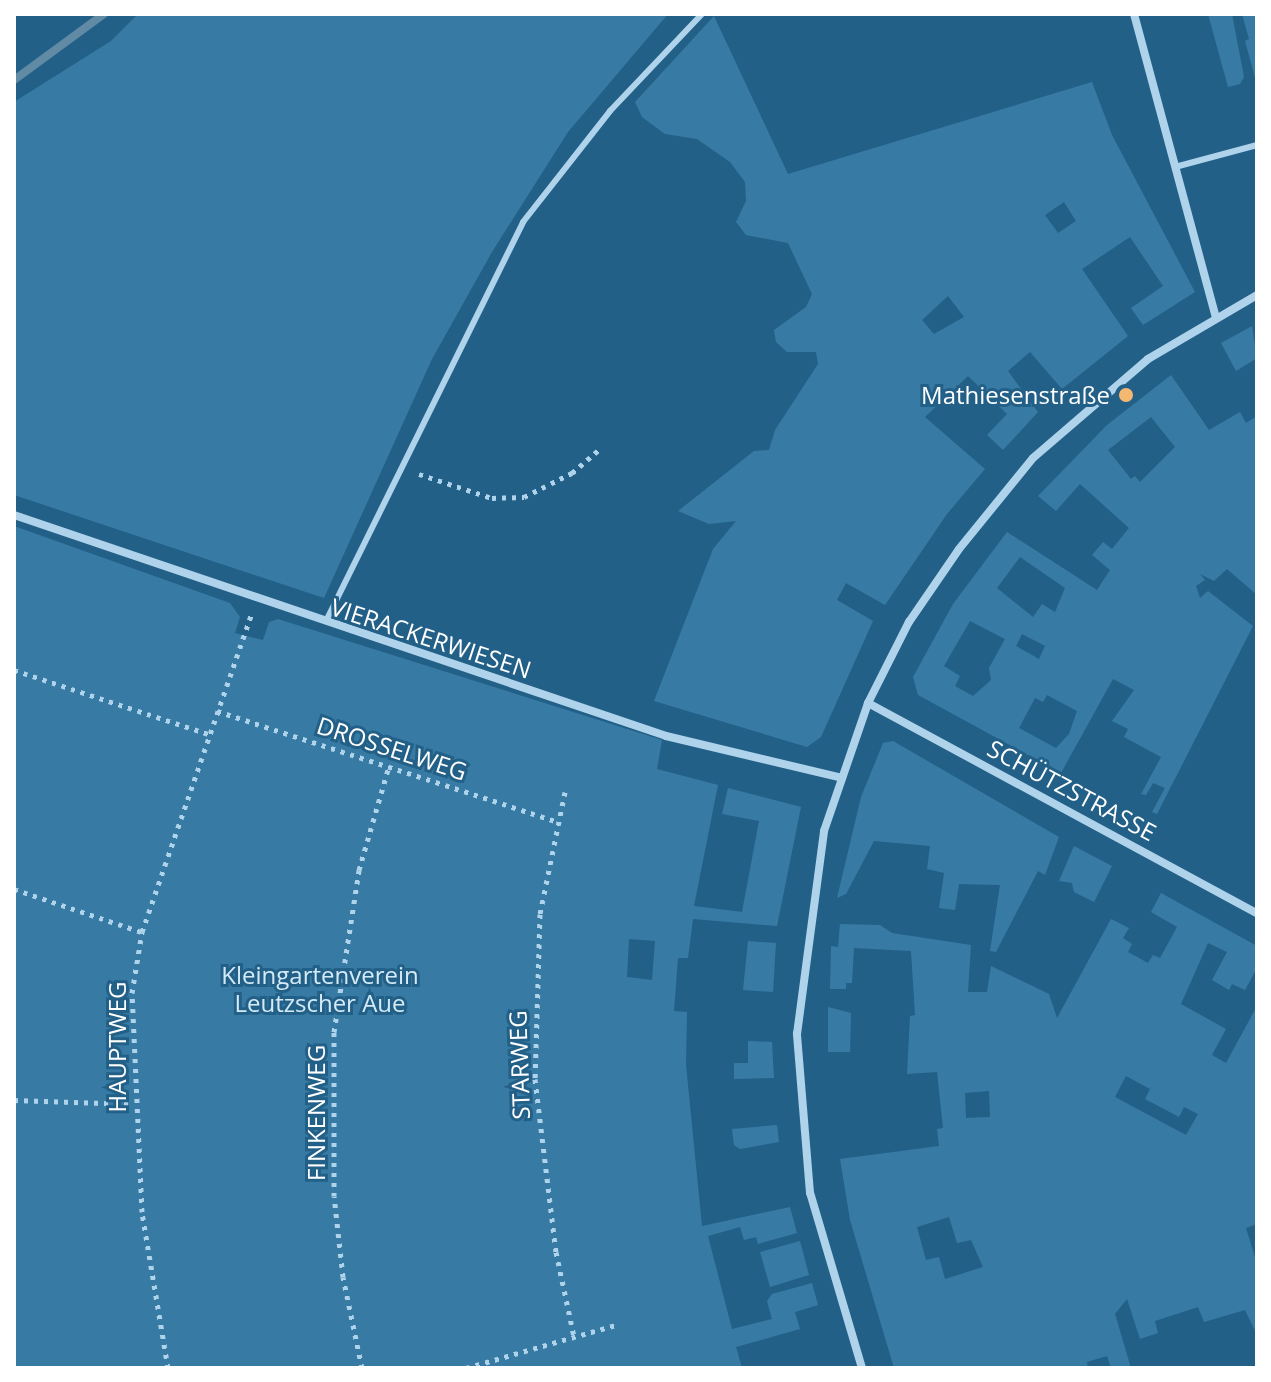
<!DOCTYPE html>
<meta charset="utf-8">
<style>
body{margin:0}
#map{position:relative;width:1271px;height:1382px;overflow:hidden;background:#236088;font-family:"Open Sans",sans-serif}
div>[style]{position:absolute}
.green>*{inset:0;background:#377ba5}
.stream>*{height:8px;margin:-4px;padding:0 4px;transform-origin:4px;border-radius:4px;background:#618aa5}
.path>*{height:5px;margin-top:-2.5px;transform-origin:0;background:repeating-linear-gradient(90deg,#afd3ea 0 4px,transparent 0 10px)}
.service>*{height:6px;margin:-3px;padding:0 3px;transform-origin:3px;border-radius:3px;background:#afd3ea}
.minor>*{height:8px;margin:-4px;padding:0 4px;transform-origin:4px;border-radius:4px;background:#afd3ea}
.dots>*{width:22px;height:22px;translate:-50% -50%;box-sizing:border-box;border:4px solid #236088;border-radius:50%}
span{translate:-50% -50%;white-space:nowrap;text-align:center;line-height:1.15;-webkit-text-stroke:6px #236088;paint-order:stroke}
.poi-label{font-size:24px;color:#fff}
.right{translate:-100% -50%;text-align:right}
.street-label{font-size:24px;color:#fff}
.park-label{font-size:24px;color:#d3eaf7}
.frame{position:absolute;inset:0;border:16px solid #fff;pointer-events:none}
</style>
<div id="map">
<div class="green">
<div style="clip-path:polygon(138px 14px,668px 14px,568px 132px,492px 252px,432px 359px,324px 598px,14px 495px,14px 102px,111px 41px)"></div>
<div style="clip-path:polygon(1208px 14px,1232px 14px,1244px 77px,1240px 84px,1228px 87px)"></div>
<div style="clip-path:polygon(1242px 14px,1257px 14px,1257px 85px,1245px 41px,1249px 39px)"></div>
<div style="clip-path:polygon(evenodd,714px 16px,788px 174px,1092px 82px,1112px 135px,1195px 292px,1143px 325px,1131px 308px,1163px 286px,1130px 237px,1082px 269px,1128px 336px,1062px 389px,1030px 352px,1008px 371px,1038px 412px,1003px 450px,987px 435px,1007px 414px,968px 376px,925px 417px,985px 469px,947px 514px,885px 605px,846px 583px,837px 600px,873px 621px,821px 737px,807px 747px,654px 701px,713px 549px,736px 521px,709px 524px,678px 511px,754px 451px,769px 450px,775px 430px,818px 364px,816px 352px,787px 352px,776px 342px,774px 330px,806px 307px,812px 294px,788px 243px,746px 235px,736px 222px,746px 201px,745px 182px,730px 162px,697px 139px,665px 134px,642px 117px,635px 102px,714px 16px,1064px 202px,1076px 221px,1058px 233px,1045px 215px,1064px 202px,714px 16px,948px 296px,964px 317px,934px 334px,922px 320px,948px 296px)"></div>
<div style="clip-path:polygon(1252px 326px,1257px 358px,1236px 371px,1221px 343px)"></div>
<div style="clip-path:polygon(evenodd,1171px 375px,1209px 430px,1240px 412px,1246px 423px,1257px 416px,1257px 595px,1227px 569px,1214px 581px,1200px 574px,1205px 580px,1196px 586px,1200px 598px,1208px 591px,1253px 626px,1157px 814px,1152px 812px,1165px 788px,1153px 783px,1146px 795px,1141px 794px,1161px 757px,1124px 737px,1128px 729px,1112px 721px,1134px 690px,1113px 679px,1061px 773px,918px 695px,913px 677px,953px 604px,1007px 532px,1097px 590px,1110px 570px,1092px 555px,1103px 542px,1112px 549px,1129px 528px,1080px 484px,1056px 511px,1038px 496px,1107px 425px,1171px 375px,1151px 417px,1175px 447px,1140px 482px,1135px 476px,1131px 479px,1108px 450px,1151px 417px,1171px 375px,1020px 557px,1065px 588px,1055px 612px,1042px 604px,1033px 617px,997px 588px,1020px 557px,1171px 375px,970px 621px,1005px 639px,989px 668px,991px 680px,973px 696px,955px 686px,960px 676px,944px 666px,970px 621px,1171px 375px,1022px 634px,1045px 646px,1039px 659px,1016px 646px,1022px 634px,1171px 375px,1047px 695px,1077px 711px,1069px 734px,1056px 748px,1019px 728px,1035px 698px,1043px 702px,1047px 695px)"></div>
<div style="clip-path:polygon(evenodd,14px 526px,230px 603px,240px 617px,235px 633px,263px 640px,269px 622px,278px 619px,662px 740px,657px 769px,718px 785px,694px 906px,742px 912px,759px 821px,722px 814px,728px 788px,801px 807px,777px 926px,693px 919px,688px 958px,678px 958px,674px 1011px,687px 1012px,686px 1065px,702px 1226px,790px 1207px,797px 1233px,758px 1244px,756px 1237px,744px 1240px,740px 1227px,708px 1236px,732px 1329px,772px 1319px,767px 1301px,772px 1294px,812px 1283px,818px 1305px,795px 1312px,800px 1329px,736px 1347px,742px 1368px,14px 1368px,14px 526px,629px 939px,655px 941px,652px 980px,627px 977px,629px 939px)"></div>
<div style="clip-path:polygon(893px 741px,1059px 837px,1045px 875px,1038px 871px,996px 952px,990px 951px,1000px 885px,959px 884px,955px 910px,939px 908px,944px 873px,927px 869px,930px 846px,874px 841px,846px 894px,837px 898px,861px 797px,883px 743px)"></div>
<div style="clip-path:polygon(1074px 846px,1112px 866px,1094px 902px,1074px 892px,1072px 883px,1059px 881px)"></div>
<div style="clip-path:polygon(evenodd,1161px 893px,1257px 946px,1257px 968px,1245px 990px,1232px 984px,1229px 990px,1212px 980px,1227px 952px,1208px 943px,1181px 1004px,1226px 1029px,1212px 1055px,1226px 1063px,1257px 1006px,1257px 1224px,1246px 1228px,1257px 1264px,1257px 1335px,1245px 1310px,1204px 1322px,1198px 1307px,1155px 1321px,1158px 1333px,1140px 1339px,1127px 1299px,1115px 1314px,1131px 1368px,1111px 1368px,1107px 1356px,1087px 1362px,1088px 1368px,894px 1368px,850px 1220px,840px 1159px,939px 1146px,937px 1129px,943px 1128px,937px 1072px,907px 1074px,910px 1016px,915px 1015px,911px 951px,854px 948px,852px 983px,846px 983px,846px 989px,830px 989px,831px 946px,838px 947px,840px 924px,880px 925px,892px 933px,971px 945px,968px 992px,987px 992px,991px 966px,1049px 994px,1057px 1018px,1111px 919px,1129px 928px,1123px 938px,1132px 944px,1128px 952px,1148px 963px,1153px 955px,1160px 958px,1177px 927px,1151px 912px,1161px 893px,1126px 1076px,1150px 1089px,1145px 1099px,1179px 1117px,1184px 1107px,1198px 1114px,1186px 1135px,1115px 1097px,1126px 1076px,1161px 893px,989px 1091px,990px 1117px,966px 1118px,965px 1093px,989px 1091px,1161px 893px,949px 1217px,957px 1243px,971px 1240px,983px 1267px,945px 1279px,939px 1257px,926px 1260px,917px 1227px,949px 1217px)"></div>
<div style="clip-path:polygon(748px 941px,776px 943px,773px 992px,743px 990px)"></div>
<div style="clip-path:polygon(828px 1007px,851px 1013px,850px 1052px,828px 1052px)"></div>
<div style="clip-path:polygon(748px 1041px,772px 1042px,774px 1078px,734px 1079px,734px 1063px,748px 1063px)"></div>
<div style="clip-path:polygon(777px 1125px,779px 1142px,740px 1149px,734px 1145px,732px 1129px)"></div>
<div style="clip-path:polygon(800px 1241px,809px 1275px,770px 1287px,760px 1252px)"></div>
</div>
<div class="stream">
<div style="left:14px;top:80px;width:112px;rotate:-36.3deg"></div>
</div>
<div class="path">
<div style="left:419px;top:474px;width:77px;rotate:18.2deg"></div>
<div style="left:492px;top:498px;width:32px;rotate:-2deg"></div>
<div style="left:524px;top:497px;width:54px;rotate:-26.6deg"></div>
<div style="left:572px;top:473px;width:35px;rotate:-41deg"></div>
<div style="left:14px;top:670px;width:205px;rotate:18.2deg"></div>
<div style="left:217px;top:711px;width:356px;rotate:18deg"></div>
<div style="left:565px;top:792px;width:125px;rotate:101.6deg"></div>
<div style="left:540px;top:914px;width:165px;rotate:91.7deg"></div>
<div style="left:535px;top:1079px;width:174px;rotate:83.1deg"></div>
<div style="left:556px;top:1252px;width:87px;rotate:78deg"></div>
<div style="left:14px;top:889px;width:135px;rotate:18.6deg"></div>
<div style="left:14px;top:1100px;width:119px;rotate:1.9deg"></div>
<div style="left:168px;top:1368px;width:158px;rotate:-99.5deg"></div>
<div style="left:142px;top:1212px;width:219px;rotate:-92.6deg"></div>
<div style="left:132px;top:993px;width:62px;rotate:-80.7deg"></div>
<div style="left:142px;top:932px;width:337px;rotate:-71deg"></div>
<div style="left:362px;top:1368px;width:93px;rotate:-101.8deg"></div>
<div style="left:343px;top:1277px;width:81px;rotate:-96.3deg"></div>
<div style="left:334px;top:1196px;width:164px;rotate:-90deg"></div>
<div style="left:334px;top:1032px;width:164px;rotate:-81.2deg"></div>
<div style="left:359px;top:870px;width:108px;rotate:-73.9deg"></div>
<div style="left:466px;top:1368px;width:159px;rotate:-16deg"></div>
</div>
<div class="service">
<div style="left:1175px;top:167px;width:85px;rotate:-15deg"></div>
<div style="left:326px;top:621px;width:445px;rotate:-63.7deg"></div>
<div style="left:523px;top:222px;width:141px;rotate:-51.9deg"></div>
<div style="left:610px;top:111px;width:134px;rotate:-46.5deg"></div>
</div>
<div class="minor">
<div style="left:1134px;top:14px;width:312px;rotate:74.9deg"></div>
<div style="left:14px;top:515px;width:688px;rotate:18.72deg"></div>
<div style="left:666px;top:736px;width:181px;rotate:13.4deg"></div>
<div style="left:868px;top:703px;width:442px;rotate:28.4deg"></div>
<div style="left:862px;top:1368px;width:183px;rotate:-106.5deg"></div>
<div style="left:810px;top:1193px;width:160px;rotate:-94.7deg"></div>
<div style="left:797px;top:1034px;width:205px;rotate:-82.4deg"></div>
<div style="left:824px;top:831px;width:135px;rotate:-71deg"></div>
<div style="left:868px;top:703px;width:91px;rotate:-63.2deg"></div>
<div style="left:909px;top:622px;width:88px;rotate:-55.6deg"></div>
<div style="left:959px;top:549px;width:117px;rotate:-50.9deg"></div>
<div style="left:1033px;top:458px;width:152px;rotate:-40.7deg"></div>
<div style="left:1148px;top:359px;width:126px;rotate:-30.4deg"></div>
</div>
<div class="dots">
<div style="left:1126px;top:395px;background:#f5b871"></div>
</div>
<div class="poi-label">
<span class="right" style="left:1110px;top:395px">Mathiesenstraße</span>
</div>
<div class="street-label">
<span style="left:431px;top:638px;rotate:18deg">VIERACKERWIESEN</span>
<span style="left:392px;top:748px;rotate:18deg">DROSSELWEG</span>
<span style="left:1072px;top:790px;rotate:28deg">SCHÜTZSTRASSE</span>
<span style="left:117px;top:1047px;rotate:-90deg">HAUPTWEG</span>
<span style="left:519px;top:1065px;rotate:-92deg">STARWEG</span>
<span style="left:316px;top:1113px;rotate:-90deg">FINKENWEG</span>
</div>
<div class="park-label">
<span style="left:320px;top:989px">Kleingartenverein<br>Leutzscher Aue</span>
</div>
<div class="frame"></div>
</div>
